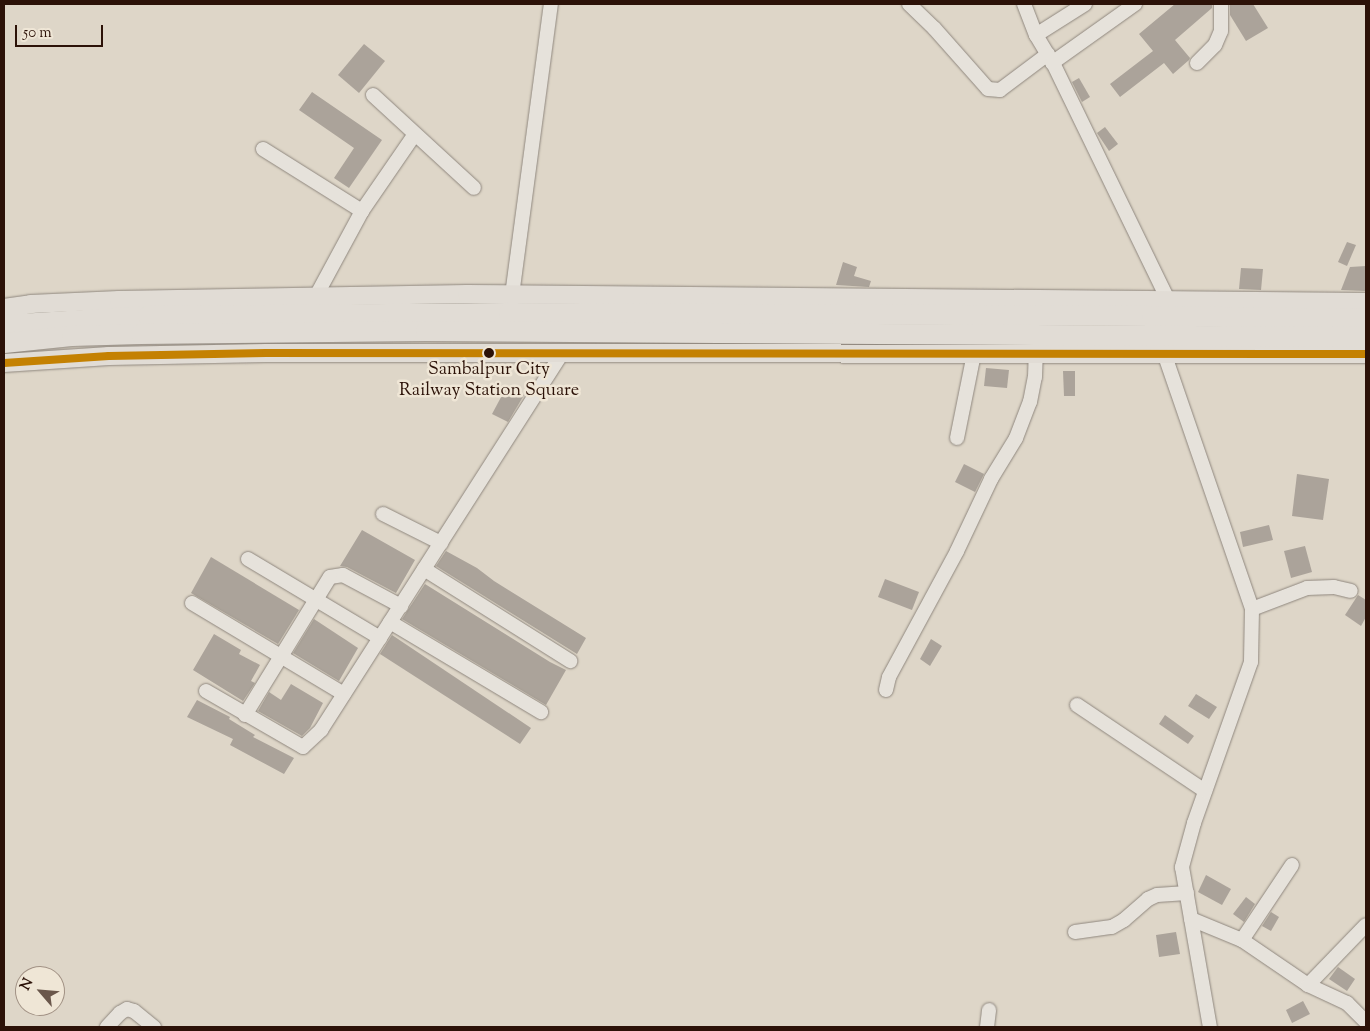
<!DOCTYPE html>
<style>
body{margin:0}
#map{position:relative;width:1370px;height:1031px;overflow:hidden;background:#ded6c8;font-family:"Sorts Mill Goudy",serif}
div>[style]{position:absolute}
.building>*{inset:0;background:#aba39a}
.roads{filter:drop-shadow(0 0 1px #8f877e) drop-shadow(0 0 1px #8f877e)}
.minor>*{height:14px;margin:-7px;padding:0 7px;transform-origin:7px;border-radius:7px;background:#e6e2db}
.major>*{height:18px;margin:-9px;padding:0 9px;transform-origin:9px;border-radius:9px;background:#e1dcd5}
.highway>*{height:20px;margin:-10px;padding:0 10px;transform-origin:10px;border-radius:10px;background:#e1dcd5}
.bus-1>*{height:8px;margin:-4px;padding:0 4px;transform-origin:4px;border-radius:4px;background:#c48102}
.dots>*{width:14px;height:14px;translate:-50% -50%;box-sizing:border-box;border:2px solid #efe6d6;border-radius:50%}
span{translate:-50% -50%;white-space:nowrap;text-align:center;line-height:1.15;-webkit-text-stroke:5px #efe6d6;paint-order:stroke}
.bus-label{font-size:18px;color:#2c1208}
.frame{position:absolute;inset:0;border:5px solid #2c1208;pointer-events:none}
.north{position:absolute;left:15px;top:966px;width:50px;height:50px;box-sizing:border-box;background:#efe6d6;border:1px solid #a19184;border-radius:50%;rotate:297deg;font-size:14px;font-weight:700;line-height:20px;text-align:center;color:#2c1208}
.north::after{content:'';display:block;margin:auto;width:18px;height:22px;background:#6a574b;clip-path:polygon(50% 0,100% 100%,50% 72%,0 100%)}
.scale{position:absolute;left:15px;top:25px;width:88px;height:22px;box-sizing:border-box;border:2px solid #2c1208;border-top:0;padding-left:6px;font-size:15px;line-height:18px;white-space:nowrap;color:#2c1208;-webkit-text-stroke:4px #efe6d6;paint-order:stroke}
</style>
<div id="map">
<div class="building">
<div style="clip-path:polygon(1175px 4px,1212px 4px,1212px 8px,1175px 40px,1190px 58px,1189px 60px,1173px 74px,1164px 63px,1120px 97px,1110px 84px,1153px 51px,1139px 34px)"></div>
<div style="clip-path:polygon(1230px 4px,1253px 4px,1268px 28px,1246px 41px,1230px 15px)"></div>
<div style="clip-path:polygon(364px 44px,385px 61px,359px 93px,338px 75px)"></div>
<div style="clip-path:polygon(1079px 78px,1090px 97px,1082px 102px,1072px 82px)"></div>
<div style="clip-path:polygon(312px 92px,382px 140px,349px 188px,334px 178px,354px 148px,299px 110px)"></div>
<div style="clip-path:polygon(1105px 127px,1118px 144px,1109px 151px,1097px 133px)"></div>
<div style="clip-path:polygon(1347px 242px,1356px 245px,1347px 266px,1338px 262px)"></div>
<div style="clip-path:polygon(843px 262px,857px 267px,854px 276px,871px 281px,869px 287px,836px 285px)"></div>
<div style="clip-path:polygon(1366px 266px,1366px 291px,1341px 290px,1350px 267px)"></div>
<div style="clip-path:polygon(1241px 268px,1263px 269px,1261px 290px,1239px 289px)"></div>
<div style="clip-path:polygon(986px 368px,1009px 370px,1007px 388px,984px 386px)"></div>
<div style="clip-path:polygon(1063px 371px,1075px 371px,1075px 396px,1064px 396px)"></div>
<div style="clip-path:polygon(507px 386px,524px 395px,508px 422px,492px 414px)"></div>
<div style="clip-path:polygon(964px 464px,984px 474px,975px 492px,955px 482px)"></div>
<div style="clip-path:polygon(1297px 474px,1329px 479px,1323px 520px,1292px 516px)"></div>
<div style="clip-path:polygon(1269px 525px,1273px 540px,1243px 547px,1240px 532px)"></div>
<div style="clip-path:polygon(362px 530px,415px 560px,396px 593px,347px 567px,340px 566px)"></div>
<div style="clip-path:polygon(1305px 546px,1312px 572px,1291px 578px,1284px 551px)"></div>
<div style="clip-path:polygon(446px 551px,477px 568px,494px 581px,586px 638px,577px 654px,436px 566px)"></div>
<div style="clip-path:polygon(211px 557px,299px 610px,278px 644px,191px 593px)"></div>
<div style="clip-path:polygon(885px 579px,919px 592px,912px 610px,878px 597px)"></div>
<div style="clip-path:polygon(425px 584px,550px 662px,566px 670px,546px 705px,402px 619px)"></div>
<div style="clip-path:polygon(1358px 595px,1366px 600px,1366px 617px,1361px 626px,1345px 615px)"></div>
<div style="clip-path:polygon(314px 619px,358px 648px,339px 681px,293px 653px)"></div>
<div style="clip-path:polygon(214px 634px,241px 650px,239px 654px,260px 665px,251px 681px,255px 683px,243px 701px,193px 670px)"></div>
<div style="clip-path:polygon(392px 635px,531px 728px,520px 744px,380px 654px)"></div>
<div style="clip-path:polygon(931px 639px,942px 646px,930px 666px,920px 659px)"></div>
<div style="clip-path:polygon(291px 684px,323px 703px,310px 728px,302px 736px,258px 711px,269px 692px,281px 700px)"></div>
<div style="clip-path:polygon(1196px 694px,1217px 707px,1209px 719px,1188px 706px)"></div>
<div style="clip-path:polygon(197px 700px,230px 717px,229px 719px,255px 735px,253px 737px,294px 758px,284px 774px,230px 745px,233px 739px,187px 717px)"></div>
<div style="clip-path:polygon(1165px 715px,1194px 736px,1188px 744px,1159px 724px)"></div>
<div style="clip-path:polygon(1206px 875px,1231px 889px,1222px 905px,1198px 892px)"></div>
<div style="clip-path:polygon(1246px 897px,1255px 904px,1244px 922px,1233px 914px)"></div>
<div style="clip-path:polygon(1271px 912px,1279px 917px,1271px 931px,1262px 926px)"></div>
<div style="clip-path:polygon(1176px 932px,1180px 954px,1159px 957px,1156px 935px)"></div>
<div style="clip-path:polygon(1338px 967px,1355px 979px,1347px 991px,1329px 979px)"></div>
<div style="clip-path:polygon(1303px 1001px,1310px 1014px,1292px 1023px,1286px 1010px)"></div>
</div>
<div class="roads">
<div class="minor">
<div style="left:909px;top:4px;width:35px;rotate:44deg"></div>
<div style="left:934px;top:28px;width:81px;rotate:48.5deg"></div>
<div style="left:988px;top:89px;width:12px;rotate:5deg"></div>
<div style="left:1000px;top:90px;width:60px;rotate:-36.9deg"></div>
<div style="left:1024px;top:4px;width:33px;rotate:69deg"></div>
<div style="left:1036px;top:35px;width:33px;rotate:59deg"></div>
<div style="left:1053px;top:63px;width:272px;rotate:64.1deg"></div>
<div style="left:1036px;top:35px;width:58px;rotate:-32.3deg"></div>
<div style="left:1052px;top:63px;width:102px;rotate:-35.4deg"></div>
<div style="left:1197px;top:63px;width:25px;rotate:-45deg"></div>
<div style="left:1215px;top:45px;width:15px;rotate:-67deg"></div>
<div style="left:1221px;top:31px;width:27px;rotate:-90deg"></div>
<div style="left:373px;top:95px;width:137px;rotate:42.6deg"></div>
<div style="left:263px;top:149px;width:117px;rotate:32.1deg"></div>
<div style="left:315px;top:298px;width:99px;rotate:-61.6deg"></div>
<div style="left:362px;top:211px;width:93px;rotate:-55.5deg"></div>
<div style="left:511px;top:303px;width:302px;rotate:-82.4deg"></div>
<div style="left:1164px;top:353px;width:271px;rotate:71deg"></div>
<div style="left:1252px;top:609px;width:53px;rotate:91.1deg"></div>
<div style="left:1251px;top:662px;width:171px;rotate:109.5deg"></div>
<div style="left:1194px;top:823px;width:46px;rotate:105.3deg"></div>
<div style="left:1182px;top:867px;width:162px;rotate:80.1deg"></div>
<div style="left:957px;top:438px;width:86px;rotate:-78.6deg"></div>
<div style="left:383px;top:514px;width:65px;rotate:26.6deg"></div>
<div style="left:248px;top:559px;width:154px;rotate:30.9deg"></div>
<div style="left:424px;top:569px;width:173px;rotate:32.2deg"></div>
<div style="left:192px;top:603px;width:177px;rotate:30.9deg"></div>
<div style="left:1252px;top:609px;width:59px;rotate:-20.9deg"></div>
<div style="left:1307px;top:588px;width:27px;rotate:-2deg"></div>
<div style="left:1334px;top:587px;width:17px;rotate:13deg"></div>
<div style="left:390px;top:622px;width:176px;rotate:30.8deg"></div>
<div style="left:886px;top:690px;width:13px;rotate:-77deg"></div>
<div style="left:889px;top:677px;width:143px;rotate:-61.6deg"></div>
<div style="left:957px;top:551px;width:80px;rotate:-64.7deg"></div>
<div style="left:991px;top:479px;width:48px;rotate:-58.6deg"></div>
<div style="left:1016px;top:438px;width:39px;rotate:-69deg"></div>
<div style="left:1030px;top:402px;width:25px;rotate:-79deg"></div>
<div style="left:1035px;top:377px;width:23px;rotate:-88deg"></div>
<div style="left:206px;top:691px;width:112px;rotate:30deg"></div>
<div style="left:303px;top:747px;width:25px;rotate:-43deg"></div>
<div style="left:321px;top:730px;width:450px;rotate:-57.4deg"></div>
<div style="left:1077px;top:705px;width:154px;rotate:33.9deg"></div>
<div style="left:245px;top:715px;width:162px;rotate:-58.4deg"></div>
<div style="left:330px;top:577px;width:13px;rotate:-9deg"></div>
<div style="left:343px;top:575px;width:66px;rotate:28.1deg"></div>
<div style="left:1191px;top:919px;width:55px;rotate:22.4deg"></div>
<div style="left:1242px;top:940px;width:80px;rotate:34.3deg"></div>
<div style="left:1308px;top:985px;width:43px;rotate:24.8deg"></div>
<div style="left:1347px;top:1003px;width:27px;rotate:45deg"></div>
<div style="left:1075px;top:932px;width:37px;rotate:-8deg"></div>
<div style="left:1112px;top:927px;width:14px;rotate:-30deg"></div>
<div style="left:1124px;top:920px;width:32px;rotate:-41deg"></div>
<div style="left:1148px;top:899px;width:10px;rotate:-24deg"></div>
<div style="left:1157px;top:895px;width:30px;rotate:-4deg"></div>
<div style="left:1242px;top:940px;width:90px;rotate:-56.3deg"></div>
<div style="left:1308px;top:985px;width:83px;rotate:-46deg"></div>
<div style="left:107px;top:1027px;width:19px;rotate:-47deg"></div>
<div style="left:120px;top:1013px;width:8px;rotate:-30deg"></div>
<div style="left:127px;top:1009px;width:7px;rotate:16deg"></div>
<div style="left:134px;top:1011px;width:26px;rotate:39deg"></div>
<div style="left:987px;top:1027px;width:17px;rotate:-83deg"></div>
</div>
<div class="major">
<div style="left:4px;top:308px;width:27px;rotate:-8deg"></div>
<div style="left:31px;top:304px;width:88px;rotate:-2.6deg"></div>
<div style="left:119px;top:300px;width:348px;rotate:-1deg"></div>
<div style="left:467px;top:294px;width:899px;rotate:0.51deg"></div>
<div style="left:4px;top:363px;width:105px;rotate:-3.8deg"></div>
<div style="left:109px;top:356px;width:157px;rotate:-1.1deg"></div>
<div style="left:266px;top:353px;width:1100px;rotate:0.05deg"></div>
</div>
<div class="highway">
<div style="left:4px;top:325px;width:144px;rotate:-3.6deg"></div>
<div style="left:148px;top:316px;width:361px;rotate:-0.5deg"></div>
<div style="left:509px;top:313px;width:643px;rotate:0.27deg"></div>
<div style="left:1152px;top:316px;width:214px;rotate:0.8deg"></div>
<div style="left:4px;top:343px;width:68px;rotate:-5.9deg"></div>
<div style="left:72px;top:336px;width:69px;rotate:-1.7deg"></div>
<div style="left:141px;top:334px;width:285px;rotate:-0.6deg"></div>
<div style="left:426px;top:331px;width:940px;rotate:0.37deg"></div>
</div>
</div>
<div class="bus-1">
<div style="left:4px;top:363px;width:105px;rotate:-3.8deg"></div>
<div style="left:109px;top:356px;width:157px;rotate:-1.1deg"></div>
<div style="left:266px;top:353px;width:1100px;rotate:0.05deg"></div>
</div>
<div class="dots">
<div style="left:489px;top:353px;background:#2c1208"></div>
</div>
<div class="bus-label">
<span style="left:489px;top:381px">Sambalpur City<br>Railway Station Square</span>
</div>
<div class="frame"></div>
<div class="north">N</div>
<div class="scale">50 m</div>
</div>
